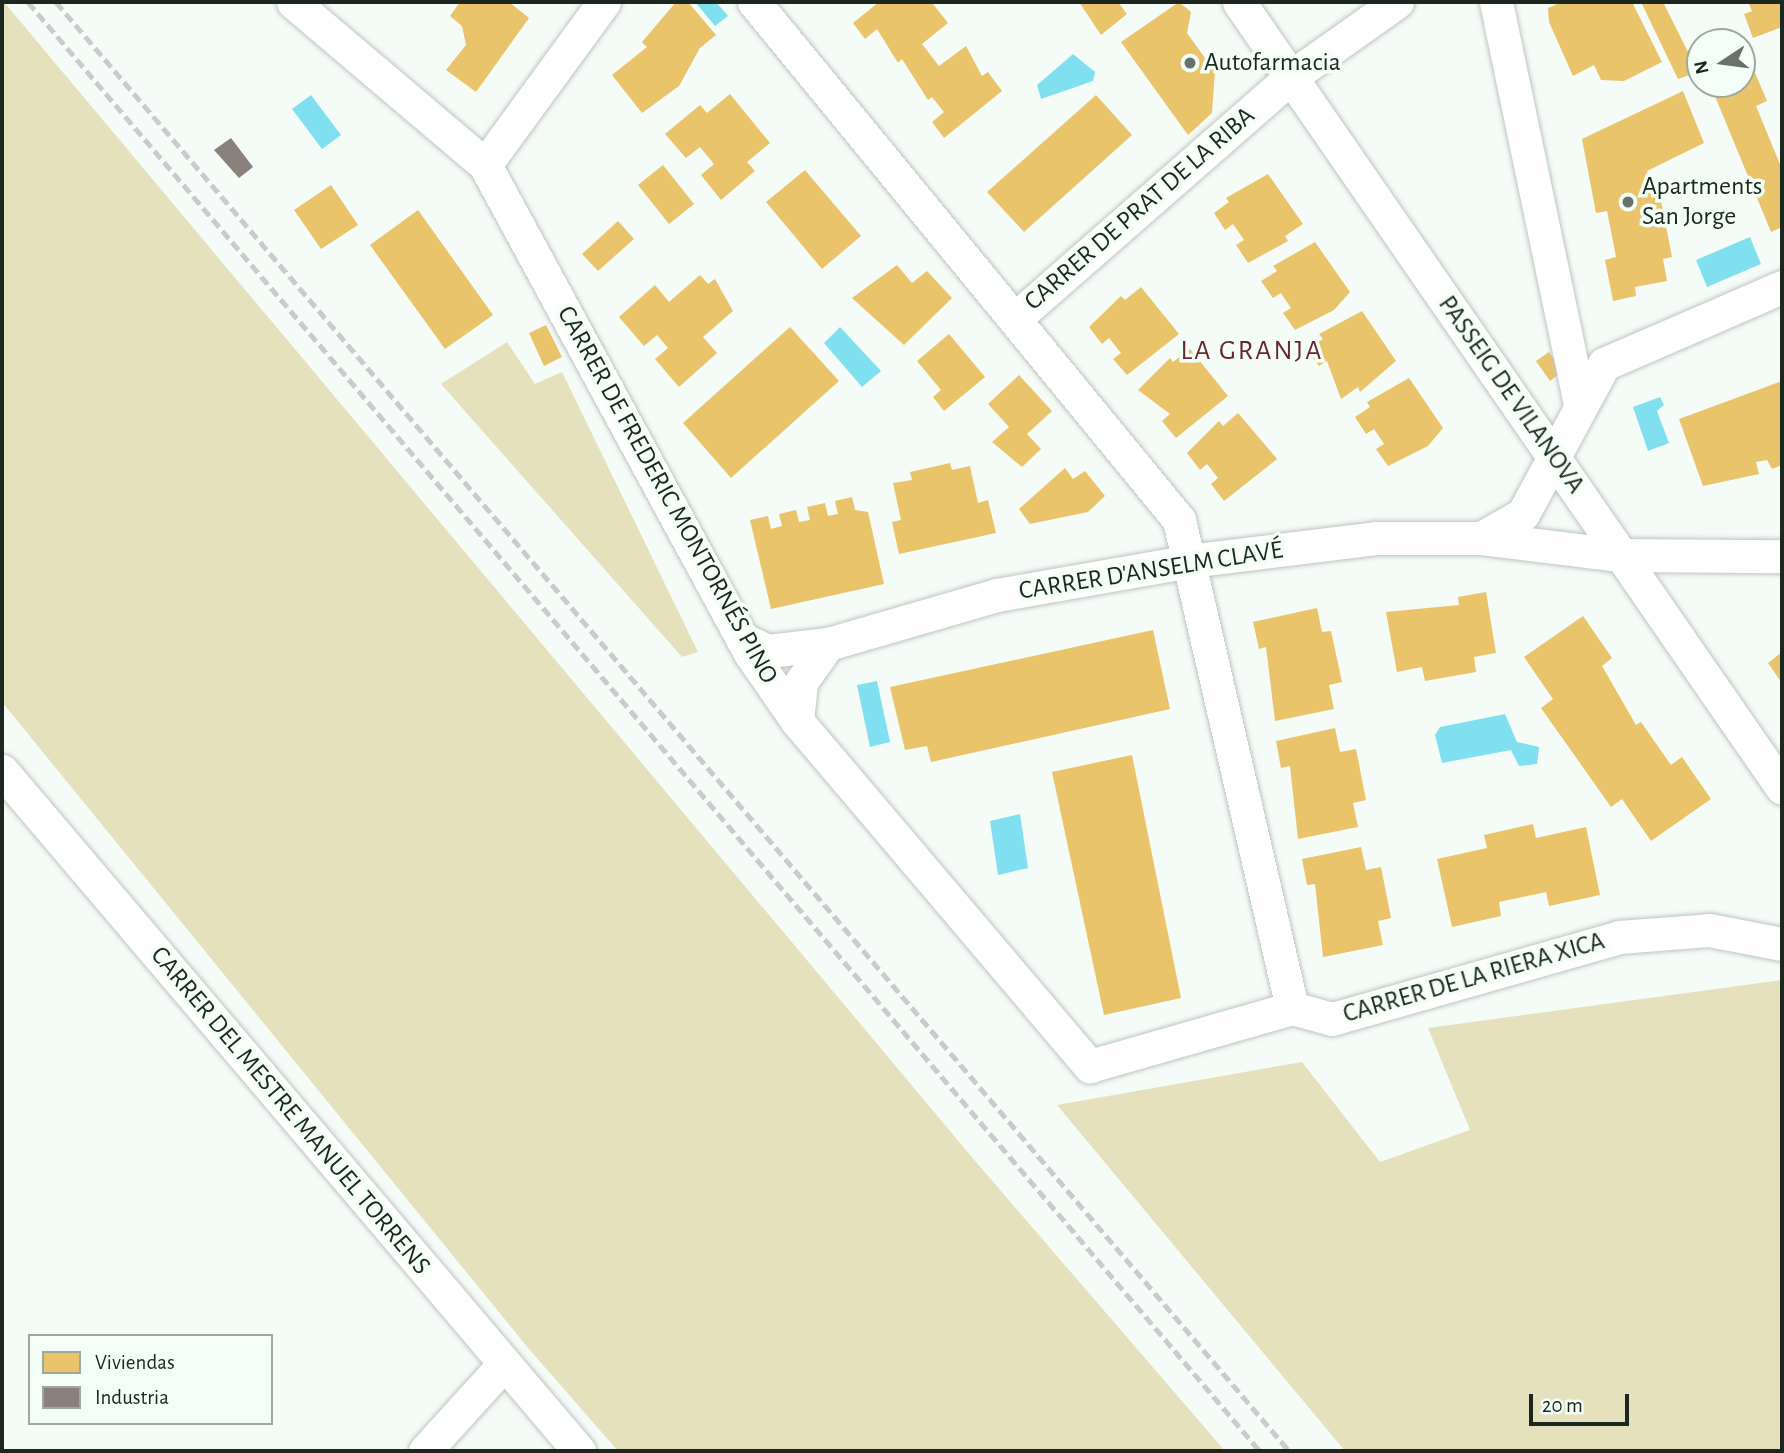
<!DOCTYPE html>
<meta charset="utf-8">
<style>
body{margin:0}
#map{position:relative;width:1784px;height:1453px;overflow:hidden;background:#f5fbf7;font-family:"Alegreya Sans",sans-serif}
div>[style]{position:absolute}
.green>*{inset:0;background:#e5e1bc}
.water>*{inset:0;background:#81e0ef}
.homes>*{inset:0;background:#e9c46a}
.industry>*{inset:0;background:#8a817c}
.roads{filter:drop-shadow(0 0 2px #bdc6c0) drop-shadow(0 0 2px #bdc6c0)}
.minor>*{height:33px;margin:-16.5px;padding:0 16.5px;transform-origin:16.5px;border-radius:16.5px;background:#fefefe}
.rail>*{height:5px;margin-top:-2.5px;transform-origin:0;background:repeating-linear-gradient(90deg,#cacbca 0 10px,transparent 0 15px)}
.dots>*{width:19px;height:19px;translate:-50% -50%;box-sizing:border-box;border:4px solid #f2fef6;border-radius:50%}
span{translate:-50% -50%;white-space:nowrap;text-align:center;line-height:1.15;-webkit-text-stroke:7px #f2fef6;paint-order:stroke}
.poi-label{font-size:26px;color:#1c2720}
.left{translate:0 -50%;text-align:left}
.street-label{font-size:26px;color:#1c2720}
.neighbourhood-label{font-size:28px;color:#6c2633;letter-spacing:2px}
.frame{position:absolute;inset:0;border:4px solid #1c2720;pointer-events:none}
.legend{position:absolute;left:28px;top:1334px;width:245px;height:91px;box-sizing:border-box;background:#f2fef6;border:2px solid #9ca8a0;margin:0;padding:9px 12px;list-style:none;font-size:21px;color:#1c2720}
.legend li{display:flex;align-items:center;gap:14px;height:35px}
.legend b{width:35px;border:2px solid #9ca8a0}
.north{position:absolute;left:1686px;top:28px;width:70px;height:70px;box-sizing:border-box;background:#f2fef6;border:2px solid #9ca8a0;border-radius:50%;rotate:257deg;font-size:19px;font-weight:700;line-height:28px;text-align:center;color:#1c2720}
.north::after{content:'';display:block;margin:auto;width:24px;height:32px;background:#68716b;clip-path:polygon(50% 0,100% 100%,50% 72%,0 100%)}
.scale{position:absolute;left:1529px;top:1394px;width:100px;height:32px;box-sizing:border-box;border:4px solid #1c2720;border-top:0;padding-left:9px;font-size:21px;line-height:24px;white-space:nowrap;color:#1c2720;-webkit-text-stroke:5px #f2fef6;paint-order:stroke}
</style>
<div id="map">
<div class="green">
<div style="clip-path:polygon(4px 2px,976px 1162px,1225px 1451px,618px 1451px,529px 1349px,2px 702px)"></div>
<div style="clip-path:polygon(507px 342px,535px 384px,562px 372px,698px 652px,682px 657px,441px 384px)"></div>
<div style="clip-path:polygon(1782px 980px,1782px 1451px,1345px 1451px,1057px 1105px,1302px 1062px,1380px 1162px,1470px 1130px,1428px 1028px)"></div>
</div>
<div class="water">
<div style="clip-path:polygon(695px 2px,716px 2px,728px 16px,715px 26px)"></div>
<div style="clip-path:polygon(1073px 54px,1095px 72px,1093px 81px,1041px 99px,1037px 85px)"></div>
<div style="clip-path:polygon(311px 95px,341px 135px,322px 149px,292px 109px)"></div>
<div style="clip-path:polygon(1750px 237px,1761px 264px,1707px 287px,1696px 260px)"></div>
<div style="clip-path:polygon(840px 327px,881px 371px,862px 387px,824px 343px)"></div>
<div style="clip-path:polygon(1660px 397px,1664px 405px,1657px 411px,1669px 443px,1648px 451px,1633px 407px)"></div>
<div style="clip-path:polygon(877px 681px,890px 742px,870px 747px,857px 685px)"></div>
<div style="clip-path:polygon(1505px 714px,1517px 742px,1539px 747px,1537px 764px,1519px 766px,1511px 750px,1442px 763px,1435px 735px,1440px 727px)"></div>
<div style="clip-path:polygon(1020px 814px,1028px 868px,998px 875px,990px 821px)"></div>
</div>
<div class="homes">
<div style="clip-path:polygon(460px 2px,509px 2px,529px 18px,476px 92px,446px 70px,466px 45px,462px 26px,450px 16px)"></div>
<div style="clip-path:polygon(676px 2px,688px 2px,716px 35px,700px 48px,679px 86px,642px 113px,612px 75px,647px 47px,642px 42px)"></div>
<div style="clip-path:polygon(879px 2px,933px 4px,948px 23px,922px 44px,939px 66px,966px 46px,982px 76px,988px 72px,1002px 91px,944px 138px,932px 122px,944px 112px,932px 97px,928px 100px,902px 59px,898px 63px,877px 29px,865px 39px,853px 23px)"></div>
<div style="clip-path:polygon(1079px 2px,1118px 2px,1127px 14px,1101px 35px)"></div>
<div style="clip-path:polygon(1179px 2px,1191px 12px,1187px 33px,1215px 72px,1212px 113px,1188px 135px,1121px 42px)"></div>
<div style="clip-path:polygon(1562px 2px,1632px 2px,1662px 62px,1624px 81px,1601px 80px,1594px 65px,1573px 76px,1549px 22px,1548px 8px)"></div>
<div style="clip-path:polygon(1641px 2px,1663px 2px,1698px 72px,1678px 79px)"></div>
<div style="clip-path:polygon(1748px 2px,1782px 2px,1782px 27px,1753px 38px,1744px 14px,1752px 11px)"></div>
<div style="clip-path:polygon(1753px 68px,1767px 101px,1756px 106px,1782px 169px,1782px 227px,1771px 232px,1710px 84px,1742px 84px,1742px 72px)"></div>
<div style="clip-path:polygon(1683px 91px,1704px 143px,1647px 171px,1651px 193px,1659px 191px,1672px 257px,1663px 259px,1667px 281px,1635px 287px,1636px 296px,1613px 301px,1605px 260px,1616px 257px,1607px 211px,1596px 213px,1582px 139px)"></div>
<div style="clip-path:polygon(730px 94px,770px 143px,747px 162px,755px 171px,721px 200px,701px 175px,714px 164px,700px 147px,686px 158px,665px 134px,700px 105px,707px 113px)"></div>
<div style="clip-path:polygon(1096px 95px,1132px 135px,1024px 232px,987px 192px)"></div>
<div style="clip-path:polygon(663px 165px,694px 204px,669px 224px,638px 185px)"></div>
<div style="clip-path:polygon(805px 170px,861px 236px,822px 269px,766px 202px)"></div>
<div style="clip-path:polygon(1268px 174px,1303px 224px,1285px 236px,1288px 241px,1248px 263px,1236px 245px,1244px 240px,1233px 224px,1225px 230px,1214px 213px,1229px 202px,1226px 198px)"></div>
<div style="clip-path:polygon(331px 185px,358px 225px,321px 249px,294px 210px)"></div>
<div style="clip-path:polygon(418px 210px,493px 315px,445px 349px,370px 245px)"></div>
<div style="clip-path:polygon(618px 221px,634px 239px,598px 271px,582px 254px)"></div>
<div style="clip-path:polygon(1315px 242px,1350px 292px,1334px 310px,1295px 330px,1283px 313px,1291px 308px,1281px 293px,1273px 298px,1261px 281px,1277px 271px,1273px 266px)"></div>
<div style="clip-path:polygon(897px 265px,912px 283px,927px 271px,952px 298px,904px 345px,852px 298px)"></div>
<div style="clip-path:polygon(700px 275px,708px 284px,715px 279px,733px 311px,703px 337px,717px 353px,679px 387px,655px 359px,668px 348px,657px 335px,644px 346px,619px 317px,655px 285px,669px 302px)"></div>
<div style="clip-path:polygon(1141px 287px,1179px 334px,1127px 375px,1113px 359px,1121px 353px,1109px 338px,1102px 344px,1089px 327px,1121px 296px,1125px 300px)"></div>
<div style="clip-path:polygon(1362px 311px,1396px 361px,1360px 392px,1358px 387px,1341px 399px,1327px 361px,1319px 366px,1307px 349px,1323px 339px,1319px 334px)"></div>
<div style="clip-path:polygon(546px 325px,562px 357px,544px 366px,529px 333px)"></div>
<div style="clip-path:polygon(790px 327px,839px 381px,731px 478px,683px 423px)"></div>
<div style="clip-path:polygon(949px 334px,985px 377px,944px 411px,933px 397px,941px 390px,917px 361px)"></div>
<div style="clip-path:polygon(1190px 349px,1228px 396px,1176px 438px,1162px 421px,1170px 414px,1138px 390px,1170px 358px,1173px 362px)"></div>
<div style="clip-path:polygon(1549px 352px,1563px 371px,1550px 381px,1536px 361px)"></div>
<div style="clip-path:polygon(1019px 375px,1052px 411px,1027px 434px,1041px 449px,1022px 467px,992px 442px,1009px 427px,988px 404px)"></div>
<div style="clip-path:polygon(1409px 378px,1443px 428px,1428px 446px,1388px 466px,1376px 449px,1384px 444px,1374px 429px,1366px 434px,1355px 417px,1370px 407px,1367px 402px)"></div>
<div style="clip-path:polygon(1782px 381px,1782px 465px,1772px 469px,1767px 460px,1756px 462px,1759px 474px,1703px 486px,1679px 419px)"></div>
<div style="clip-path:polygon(1238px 413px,1277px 459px,1224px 501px,1211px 484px,1218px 478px,1207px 464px,1200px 470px,1187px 453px,1219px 421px,1223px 426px)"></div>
<div style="clip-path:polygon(950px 463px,952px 470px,970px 466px,978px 503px,988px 500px,996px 533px,899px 554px,892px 522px,901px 520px,893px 483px,912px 480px,910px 472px)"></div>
<div style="clip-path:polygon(1065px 468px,1073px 479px,1085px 471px,1105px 496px,1088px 512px,1030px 524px,1019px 509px)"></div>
<div style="clip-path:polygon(852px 497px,855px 510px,868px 512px,884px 584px,771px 609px,750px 520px,768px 516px,771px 529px,782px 526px,779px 514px,796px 510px,799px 522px,810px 520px,807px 507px,825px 503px,828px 516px,838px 514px,835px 501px)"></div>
<div style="clip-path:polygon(1486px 592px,1496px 653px,1474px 657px,1476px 672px,1425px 681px,1422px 667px,1397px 672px,1386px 612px,1459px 605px,1458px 597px)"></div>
<div style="clip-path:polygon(1317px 608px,1322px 632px,1331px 631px,1342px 682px,1329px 685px,1334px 709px,1275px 721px,1266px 647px,1259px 649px,1253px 622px)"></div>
<div style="clip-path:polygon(1583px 616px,1612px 658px,1602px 666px,1636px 725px,1641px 722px,1671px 765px,1682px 757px,1711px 799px,1651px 841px,1622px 799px,1611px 807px,1541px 708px,1553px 699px,1524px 657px)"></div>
<div style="clip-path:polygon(1153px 630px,1170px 709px,931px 762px,927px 746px,905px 750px,890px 687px)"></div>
<div style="clip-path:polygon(1782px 652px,1782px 683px,1768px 663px)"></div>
<div style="clip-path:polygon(1335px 728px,1340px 752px,1356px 749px,1366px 800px,1353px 803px,1358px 827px,1298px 839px,1290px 766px,1281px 768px,1276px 741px)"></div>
<div style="clip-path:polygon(1132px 755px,1181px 998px,1104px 1015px,1052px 772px)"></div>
<div style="clip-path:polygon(1533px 824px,1536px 838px,1586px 827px,1600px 895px,1549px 906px,1546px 892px,1499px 902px,1501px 916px,1452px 927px,1437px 859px,1487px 848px,1484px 835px)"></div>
<div style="clip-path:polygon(1361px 847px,1366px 870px,1381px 867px,1391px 918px,1378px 921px,1383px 945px,1323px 957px,1315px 884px,1307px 885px,1302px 859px)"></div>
</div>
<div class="industry">
<div style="clip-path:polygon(231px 138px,253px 167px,239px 178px,214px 150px)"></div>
</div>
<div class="roads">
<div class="minor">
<div style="left:293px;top:2px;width:252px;rotate:40.3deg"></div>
<div style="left:485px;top:165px;width:555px;rotate:61.5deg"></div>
<div style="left:750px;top:653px;width:83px;rotate:55.3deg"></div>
<div style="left:797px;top:721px;width:453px;rotate:49.7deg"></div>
<div style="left:1090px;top:1066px;width:210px;rotate:-16deg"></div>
<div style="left:1292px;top:1008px;width:41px;rotate:15.4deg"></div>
<div style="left:1332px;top:1019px;width:298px;rotate:-15.9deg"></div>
<div style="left:1619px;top:937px;width:90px;rotate:-4.4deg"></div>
<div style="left:1709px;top:930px;width:74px;rotate:10.9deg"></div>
<div style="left:754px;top:2px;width:670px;rotate:50.63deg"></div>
<div style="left:1179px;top:520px;width:501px;rotate:76.96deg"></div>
<div style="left:1239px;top:2px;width:955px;rotate:55.36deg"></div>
<div style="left:1496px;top:2px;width:407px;rotate:78.2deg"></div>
<div style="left:485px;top:165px;width:202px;rotate:-53.9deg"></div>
<div style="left:1018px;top:316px;width:363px;rotate:-41.2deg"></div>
<div style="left:1291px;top:77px;width:130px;rotate:-35.3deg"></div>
<div style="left:1481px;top:538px;width:48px;rotate:-29.7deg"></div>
<div style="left:1523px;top:514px;width:170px;rotate:-61.6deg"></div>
<div style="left:1604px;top:364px;width:194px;rotate:-23.4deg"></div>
<div style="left:742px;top:639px;width:29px;rotate:25deg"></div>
<div style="left:768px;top:651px;width:60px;rotate:-6.7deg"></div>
<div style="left:828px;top:644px;width:176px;rotate:-16.2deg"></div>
<div style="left:997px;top:595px;width:195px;rotate:-10deg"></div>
<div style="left:1189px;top:561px;width:188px;rotate:-7deg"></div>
<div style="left:1376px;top:538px;width:105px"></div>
<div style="left:1481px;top:538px;width:140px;rotate:7deg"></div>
<div style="left:1620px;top:555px;width:162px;rotate:0.4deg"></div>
<div style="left:797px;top:721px;width:39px;rotate:-84deg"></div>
<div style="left:801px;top:682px;width:47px;rotate:-54.6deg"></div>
<div style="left:2px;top:771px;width:892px;rotate:49.68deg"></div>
<div style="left:425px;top:1451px;width:118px;rotate:-47.8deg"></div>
</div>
</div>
<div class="rail">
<div style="left:28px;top:2px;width:1902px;rotate:49.63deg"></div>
<div style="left:56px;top:2px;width:1903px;rotate:49.6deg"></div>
</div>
<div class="dots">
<div style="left:1190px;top:63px;background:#68716b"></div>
<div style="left:1628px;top:202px;background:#68716b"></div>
</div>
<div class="poi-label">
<span class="left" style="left:1204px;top:63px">Autofarmacia</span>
<span class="left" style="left:1642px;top:202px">Apartments<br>San Jorge</span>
</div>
<div class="street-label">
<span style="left:1140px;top:209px;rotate:-41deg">CARRER DE PRAT DE LA RIBA</span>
<span style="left:1511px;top:395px;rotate:55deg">PASSEIG DE VILANOVA</span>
<span style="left:667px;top:495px;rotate:61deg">CARRER DE FREDERIC MONTORNÉS PINO</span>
<span style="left:1151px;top:571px;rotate:-9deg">CARRER D'ANSELM CLAVÉ</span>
<span style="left:1474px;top:978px;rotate:-16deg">CARRER DE LA RIERA XICA</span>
<span style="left:290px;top:1111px;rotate:50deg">CARRER DEL MESTRE MANUEL TORRENS</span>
</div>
<div class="neighbourhood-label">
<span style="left:1252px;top:351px">LA GRANJA</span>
</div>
<div class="frame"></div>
<ul class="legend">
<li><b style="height:19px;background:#e9c46a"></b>Viviendas</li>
<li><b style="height:19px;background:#8a817c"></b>Industria</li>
</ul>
<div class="north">N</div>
<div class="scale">20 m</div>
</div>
